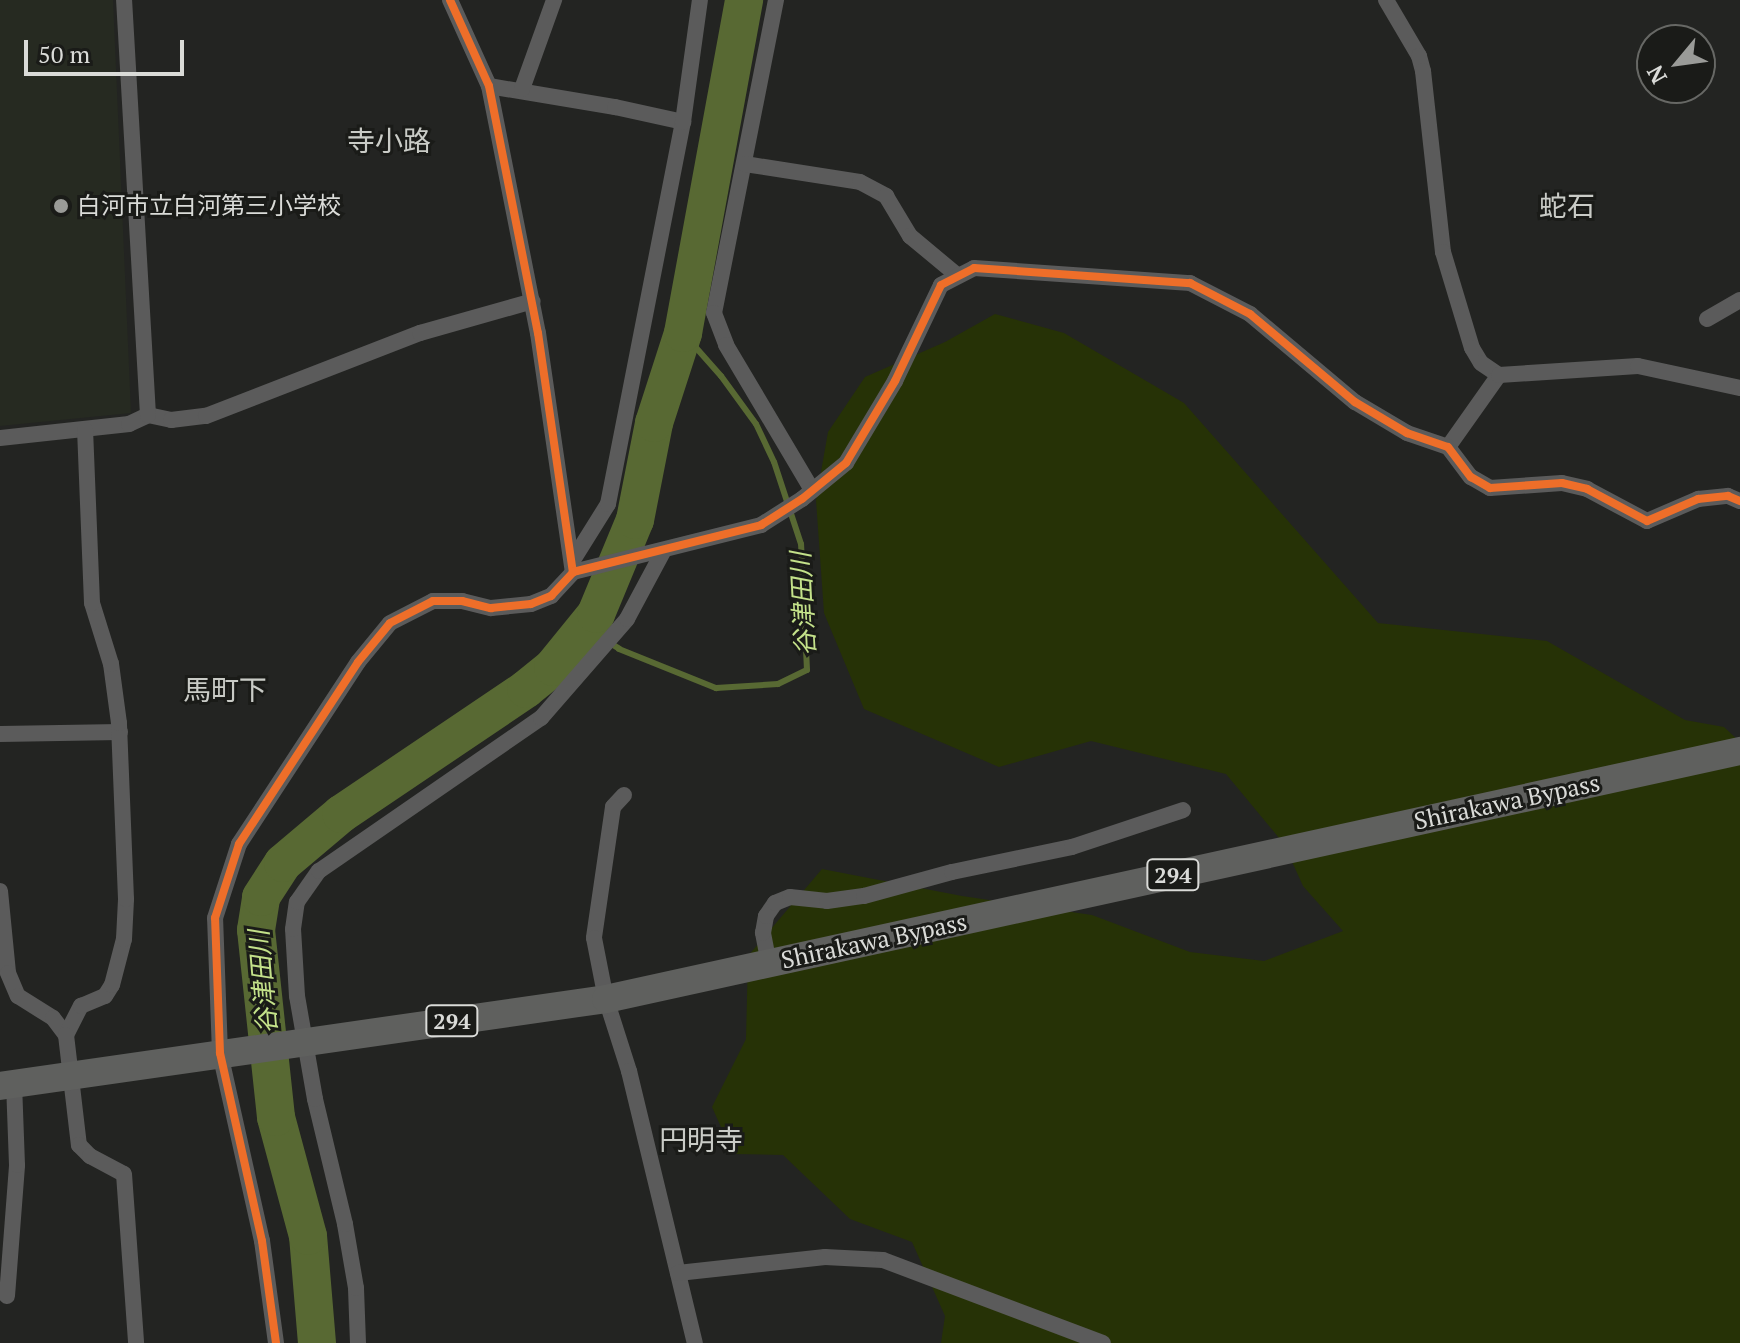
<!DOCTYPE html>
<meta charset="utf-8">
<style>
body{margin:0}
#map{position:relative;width:1740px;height:1343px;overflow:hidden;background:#232422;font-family:"PT Serif","Noto Sans JP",serif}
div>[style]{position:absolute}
.built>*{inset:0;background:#262a21}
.green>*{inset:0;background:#263206}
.stream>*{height:6px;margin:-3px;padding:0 3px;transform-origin:3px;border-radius:3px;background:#586933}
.river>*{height:38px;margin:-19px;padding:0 19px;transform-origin:19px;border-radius:19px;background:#586933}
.minor>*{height:16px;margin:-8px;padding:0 8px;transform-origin:8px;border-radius:8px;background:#5b5b5b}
.trunk>*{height:28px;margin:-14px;padding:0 14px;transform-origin:14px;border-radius:14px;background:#5f605e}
.cycleway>*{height:8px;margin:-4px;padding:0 4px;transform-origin:4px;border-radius:4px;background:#ee6e29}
.dots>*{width:22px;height:22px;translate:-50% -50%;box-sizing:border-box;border:4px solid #1a1b18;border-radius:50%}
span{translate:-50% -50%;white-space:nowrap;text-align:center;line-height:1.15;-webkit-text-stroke:6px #1a1b18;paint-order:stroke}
.shield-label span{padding:2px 6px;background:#1a1b18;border:2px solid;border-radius:6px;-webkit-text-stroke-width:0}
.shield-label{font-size:22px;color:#dadbd8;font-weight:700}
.poi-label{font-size:24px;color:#dadbd8}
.left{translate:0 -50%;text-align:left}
.street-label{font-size:24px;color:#dadbd8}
.water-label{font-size:26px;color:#c4e28a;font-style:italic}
.quarter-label{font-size:28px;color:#c9cbc6}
.north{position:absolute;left:1636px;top:24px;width:80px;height:80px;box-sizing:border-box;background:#1a1b18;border:2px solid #676865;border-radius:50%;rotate:241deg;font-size:22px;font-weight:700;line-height:32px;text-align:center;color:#dadbd8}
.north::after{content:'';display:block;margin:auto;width:28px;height:36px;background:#9a9b98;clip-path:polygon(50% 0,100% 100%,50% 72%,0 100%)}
.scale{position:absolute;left:24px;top:40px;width:160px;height:36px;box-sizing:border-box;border:4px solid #dadbd8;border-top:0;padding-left:10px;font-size:24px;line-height:28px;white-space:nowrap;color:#dadbd8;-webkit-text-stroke:6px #1a1b18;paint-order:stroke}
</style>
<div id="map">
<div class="built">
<div style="clip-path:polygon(0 0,113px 0,131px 413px,0 426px)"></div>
</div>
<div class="green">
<div style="clip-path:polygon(995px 314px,1064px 333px,1184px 403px,1378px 623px,1547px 641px,1685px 720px,1724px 727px,1740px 742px,1740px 1343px,941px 1343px,945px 1316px,912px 1242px,850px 1219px,783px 1155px,733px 1154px,712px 1107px,746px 1039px,748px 956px,822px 869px,962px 896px,1092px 915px,1190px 952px,1264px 961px,1343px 931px,1303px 886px,1284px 844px,1226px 774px,1091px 741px,999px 767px,864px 709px,824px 613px,816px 500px,828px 432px,865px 377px,945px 342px)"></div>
</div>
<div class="stream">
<div style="left:586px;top:628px;width:39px;rotate:32deg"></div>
<div style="left:619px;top:649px;width:105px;rotate:21.9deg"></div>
<div style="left:716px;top:688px;width:62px;rotate:-3.7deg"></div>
<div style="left:778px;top:684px;width:32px;rotate:-26deg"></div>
<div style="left:807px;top:670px;width:126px;rotate:-92.7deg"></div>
<div style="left:801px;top:544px;width:86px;rotate:-108.2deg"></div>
<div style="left:774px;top:462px;width:42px;rotate:-115.3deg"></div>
<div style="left:756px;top:424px;width:59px;rotate:-126.1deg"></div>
<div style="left:721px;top:376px;width:57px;rotate:-131.5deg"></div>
</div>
<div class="river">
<div style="left:317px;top:1343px;width:107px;rotate:-94.8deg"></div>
<div style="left:308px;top:1236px;width:123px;rotate:-105.1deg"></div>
<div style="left:276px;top:1117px;width:188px;rotate:-96.1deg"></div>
<div style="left:256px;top:930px;width:33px;rotate:-81deg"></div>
<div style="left:261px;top:897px;width:40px;rotate:-57.1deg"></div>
<div style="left:283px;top:863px;width:76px;rotate:-40.2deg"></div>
<div style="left:341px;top:814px;width:223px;rotate:-34deg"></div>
<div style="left:526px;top:689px;width:35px;rotate:-39deg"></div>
<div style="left:553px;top:667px;width:68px;rotate:-50.9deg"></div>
<div style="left:596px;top:614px;width:102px;rotate:-67.5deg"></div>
<div style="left:635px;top:520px;width:99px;rotate:-78.9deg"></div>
<div style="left:654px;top:423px;width:95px;rotate:-72.1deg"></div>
<div style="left:683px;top:333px;width:339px;rotate:-79.6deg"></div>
</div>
<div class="minor">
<div style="left:450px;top:0;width:94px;rotate:65.6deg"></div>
<div style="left:489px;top:86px;width:252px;rotate:78.8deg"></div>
<div style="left:538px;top:333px;width:242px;rotate:81.7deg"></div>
<div style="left:776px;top:0;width:319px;rotate:101.2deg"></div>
<div style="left:714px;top:313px;width:34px;rotate:69deg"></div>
<div style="left:726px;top:345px;width:169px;rotate:59.3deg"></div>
<div style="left:1386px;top:0;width:65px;rotate:59.5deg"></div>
<div style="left:1419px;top:56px;width:16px;rotate:75deg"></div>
<div style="left:1423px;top:71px;width:182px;rotate:83.7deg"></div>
<div style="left:1443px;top:252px;width:100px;rotate:73.2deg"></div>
<div style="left:1472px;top:348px;width:17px;rotate:59deg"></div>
<div style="left:1481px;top:363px;width:22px;rotate:34deg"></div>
<div style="left:489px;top:86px;width:128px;rotate:9.5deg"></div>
<div style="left:615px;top:107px;width:70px;rotate:12.4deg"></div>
<div style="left:522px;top:89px;width:95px;rotate:-70.2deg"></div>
<div style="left:745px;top:164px;width:116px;rotate:8.9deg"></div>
<div style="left:860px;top:182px;width:30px;rotate:28deg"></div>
<div style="left:886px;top:196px;width:47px;rotate:59deg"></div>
<div style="left:910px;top:236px;width:62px;rotate:39.8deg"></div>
<div style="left:1707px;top:319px;width:38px;rotate:-30deg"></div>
<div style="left:148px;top:415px;width:24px;rotate:12deg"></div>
<div style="left:171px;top:420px;width:35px;rotate:-7deg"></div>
<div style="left:206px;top:416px;width:230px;rotate:-21.2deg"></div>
<div style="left:420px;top:333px;width:117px;rotate:-15.8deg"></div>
<div style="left:0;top:438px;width:130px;rotate:-6.2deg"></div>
<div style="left:129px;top:424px;width:21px;rotate:-25deg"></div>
<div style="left:148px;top:415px;width:416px;rotate:-93.3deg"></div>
<div style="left:1448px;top:447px;width:88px;rotate:-54.7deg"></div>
<div style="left:1499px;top:375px;width:139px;rotate:-3.7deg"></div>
<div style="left:1638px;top:366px;width:104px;rotate:12.2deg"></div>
<div style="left:573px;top:560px;width:66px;rotate:-58deg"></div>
<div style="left:608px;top:504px;width:389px;rotate:-78.9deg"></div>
<div style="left:683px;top:122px;width:123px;rotate:-82.1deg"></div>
<div style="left:0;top:734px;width:120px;rotate:-1deg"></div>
<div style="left:624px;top:795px;width:16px;rotate:133deg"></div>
<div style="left:613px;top:807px;width:132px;rotate:98.3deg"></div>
<div style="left:594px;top:938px;width:62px;rotate:78.9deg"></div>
<div style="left:606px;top:999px;width:76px;rotate:72.3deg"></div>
<div style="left:629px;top:1071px;width:280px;rotate:76.4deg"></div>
<div style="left:0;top:891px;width:82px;rotate:84.4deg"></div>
<div style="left:8px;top:973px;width:25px;rotate:67deg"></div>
<div style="left:18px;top:996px;width:41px;rotate:32.2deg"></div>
<div style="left:53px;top:1018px;width:21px;rotate:53deg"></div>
<div style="left:66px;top:1035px;width:33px;rotate:-63deg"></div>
<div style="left:81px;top:1006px;width:26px;rotate:-23deg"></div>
<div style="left:105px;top:996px;width:13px;rotate:-58deg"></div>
<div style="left:112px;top:985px;width:48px;rotate:-75.4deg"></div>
<div style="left:124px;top:939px;width:40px;rotate:-87.1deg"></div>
<div style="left:126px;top:899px;width:176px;rotate:-92.3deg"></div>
<div style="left:119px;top:723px;width:60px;rotate:-97.7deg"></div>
<div style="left:111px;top:664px;width:64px;rotate:-107.3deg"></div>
<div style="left:92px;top:603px;width:173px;rotate:-92.3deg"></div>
<div style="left:769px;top:964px;width:32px;rotate:-101deg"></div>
<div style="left:763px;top:933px;width:17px;rotate:-80deg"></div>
<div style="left:766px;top:916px;width:16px;rotate:-55deg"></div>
<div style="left:775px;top:903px;width:16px;rotate:-22deg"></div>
<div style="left:790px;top:897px;width:37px;rotate:6deg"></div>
<div style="left:827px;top:901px;width:37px;rotate:-8deg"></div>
<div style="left:864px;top:896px;width:91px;rotate:-15.3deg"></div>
<div style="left:952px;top:872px;width:123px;rotate:-11.8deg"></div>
<div style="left:1072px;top:847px;width:117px;rotate:-18.4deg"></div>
<div style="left:66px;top:1035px;width:111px;rotate:83.3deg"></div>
<div style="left:79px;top:1145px;width:16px;rotate:45deg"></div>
<div style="left:90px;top:1156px;width:38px;rotate:28deg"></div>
<div style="left:124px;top:1174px;width:169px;rotate:85.9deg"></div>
<div style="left:678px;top:1273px;width:148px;rotate:-6.2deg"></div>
<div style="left:825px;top:1257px;width:58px;rotate:3deg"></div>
<div style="left:883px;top:1260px;width:235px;rotate:20.7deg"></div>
<div style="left:7px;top:1296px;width:131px;rotate:-85.6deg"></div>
<div style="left:17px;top:1165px;width:81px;rotate:-92.1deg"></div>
<div style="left:276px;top:1343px;width:103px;rotate:-97.8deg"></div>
<div style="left:262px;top:1241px;width:193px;rotate:-102.6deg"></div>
<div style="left:220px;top:1053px;width:135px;rotate:-92.1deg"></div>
<div style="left:215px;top:918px;width:78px;rotate:-72deg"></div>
<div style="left:239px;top:844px;width:217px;rotate:-56.8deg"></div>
<div style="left:358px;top:662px;width:50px;rotate:-50.6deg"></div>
<div style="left:390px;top:623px;width:48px;rotate:-27.1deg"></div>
<div style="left:433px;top:601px;width:29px"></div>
<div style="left:462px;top:601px;width:30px;rotate:14deg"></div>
<div style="left:491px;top:608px;width:40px;rotate:-5.7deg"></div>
<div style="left:531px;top:604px;width:22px;rotate:-22deg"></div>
<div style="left:551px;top:596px;width:33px;rotate:-47deg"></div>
<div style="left:573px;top:572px;width:194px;rotate:-14deg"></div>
<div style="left:761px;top:525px;width:49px;rotate:-32.4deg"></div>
<div style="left:802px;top:499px;width:57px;rotate:-39.3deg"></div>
<div style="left:846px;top:463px;width:96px;rotate:-59.1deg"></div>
<div style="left:895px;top:381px;width:106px;rotate:-64.4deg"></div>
<div style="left:941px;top:285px;width:37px;rotate:-27deg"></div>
<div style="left:974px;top:268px;width:217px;rotate:4deg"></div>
<div style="left:1190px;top:283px;width:68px;rotate:27.3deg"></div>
<div style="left:1250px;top:314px;width:137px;rotate:40deg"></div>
<div style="left:1355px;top:402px;width:61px;rotate:30.8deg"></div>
<div style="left:1407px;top:433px;width:43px;rotate:18.9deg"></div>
<div style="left:1448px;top:447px;width:38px;rotate:53deg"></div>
<div style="left:1471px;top:477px;width:22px;rotate:30deg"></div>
<div style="left:1490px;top:488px;width:72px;rotate:-4deg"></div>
<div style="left:1562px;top:483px;width:26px;rotate:13deg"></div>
<div style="left:1587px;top:489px;width:68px;rotate:28.1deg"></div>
<div style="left:1647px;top:521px;width:56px;rotate:-23.3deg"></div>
<div style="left:1698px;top:499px;width:30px;rotate:-6deg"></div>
<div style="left:1728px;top:496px;width:13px;rotate:23deg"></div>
<div style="left:358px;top:1343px;width:55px;rotate:-92.1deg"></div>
<div style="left:356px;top:1288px;width:65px;rotate:-99.8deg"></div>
<div style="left:345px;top:1224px;width:129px;rotate:-103.5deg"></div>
<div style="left:315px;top:1099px;width:105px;rotate:-99.9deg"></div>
<div style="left:297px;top:996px;width:67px;rotate:-93.4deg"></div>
<div style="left:293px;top:929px;width:27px;rotate:-82deg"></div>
<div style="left:297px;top:902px;width:38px;rotate:-55deg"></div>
<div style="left:319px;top:871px;width:270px;rotate:-34.6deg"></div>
<div style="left:541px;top:718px;width:131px;rotate:-49deg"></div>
<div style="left:627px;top:619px;width:76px;rotate:-61.8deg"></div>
</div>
<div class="trunk">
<div style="left:0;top:1086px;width:612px;rotate:-8.17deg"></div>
<div style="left:606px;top:999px;width:1161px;rotate:-12.34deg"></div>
</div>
<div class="cycleway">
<div style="left:450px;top:0;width:94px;rotate:65.6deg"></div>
<div style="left:489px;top:86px;width:252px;rotate:78.8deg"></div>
<div style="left:538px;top:333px;width:242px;rotate:81.7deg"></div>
<div style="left:276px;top:1343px;width:103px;rotate:-97.8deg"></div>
<div style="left:262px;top:1241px;width:193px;rotate:-102.6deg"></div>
<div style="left:220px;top:1053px;width:135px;rotate:-92.1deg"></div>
<div style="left:215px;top:918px;width:78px;rotate:-72deg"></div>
<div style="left:239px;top:844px;width:217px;rotate:-56.8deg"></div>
<div style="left:358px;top:662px;width:50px;rotate:-50.6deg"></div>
<div style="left:390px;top:623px;width:48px;rotate:-27.1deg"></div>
<div style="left:433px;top:601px;width:29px"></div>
<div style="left:462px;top:601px;width:30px;rotate:14deg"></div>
<div style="left:491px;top:608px;width:40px;rotate:-5.7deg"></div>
<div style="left:531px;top:604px;width:22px;rotate:-22deg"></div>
<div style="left:551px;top:596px;width:33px;rotate:-47deg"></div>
<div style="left:573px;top:572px;width:194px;rotate:-14deg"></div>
<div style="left:761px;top:525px;width:49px;rotate:-32.4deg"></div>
<div style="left:802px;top:499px;width:57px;rotate:-39.3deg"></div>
<div style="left:846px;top:463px;width:96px;rotate:-59.1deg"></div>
<div style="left:895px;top:381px;width:106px;rotate:-64.4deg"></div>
<div style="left:941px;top:285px;width:37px;rotate:-27deg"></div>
<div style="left:974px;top:268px;width:217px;rotate:4deg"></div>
<div style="left:1190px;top:283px;width:68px;rotate:27.3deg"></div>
<div style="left:1250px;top:314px;width:137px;rotate:40deg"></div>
<div style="left:1355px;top:402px;width:61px;rotate:30.8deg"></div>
<div style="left:1407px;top:433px;width:43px;rotate:18.9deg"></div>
<div style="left:1448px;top:447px;width:38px;rotate:53deg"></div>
<div style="left:1471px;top:477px;width:22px;rotate:30deg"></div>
<div style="left:1490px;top:488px;width:72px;rotate:-4deg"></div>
<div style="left:1562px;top:483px;width:26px;rotate:13deg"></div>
<div style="left:1587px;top:489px;width:68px;rotate:28.1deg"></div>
<div style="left:1647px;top:521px;width:56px;rotate:-23.3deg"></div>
<div style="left:1698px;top:499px;width:30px;rotate:-6deg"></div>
<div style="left:1728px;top:496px;width:13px;rotate:23deg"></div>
</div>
<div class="dots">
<div style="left:61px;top:206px;background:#9a9b98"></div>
</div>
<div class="shield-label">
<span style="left:1173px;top:875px">294</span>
<span style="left:452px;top:1021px">294</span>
</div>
<div class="poi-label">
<span class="left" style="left:77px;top:206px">白河市立白河第三小学校</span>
</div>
<div class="street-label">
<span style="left:1507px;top:802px;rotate:-12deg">Shirakawa Bypass</span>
<span style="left:874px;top:941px;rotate:-12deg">Shirakawa Bypass</span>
</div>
<div class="water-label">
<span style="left:803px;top:604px;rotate:-93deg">谷津田川</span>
<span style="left:263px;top:982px;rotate:-95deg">谷津田川</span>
</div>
<div class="quarter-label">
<span style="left:389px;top:141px">寺小路</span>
<span style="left:1567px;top:206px">蛇石</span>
<span style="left:225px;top:690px">馬町下</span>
<span style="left:701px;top:1140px">円明寺</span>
</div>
<div class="north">N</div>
<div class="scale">50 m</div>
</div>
